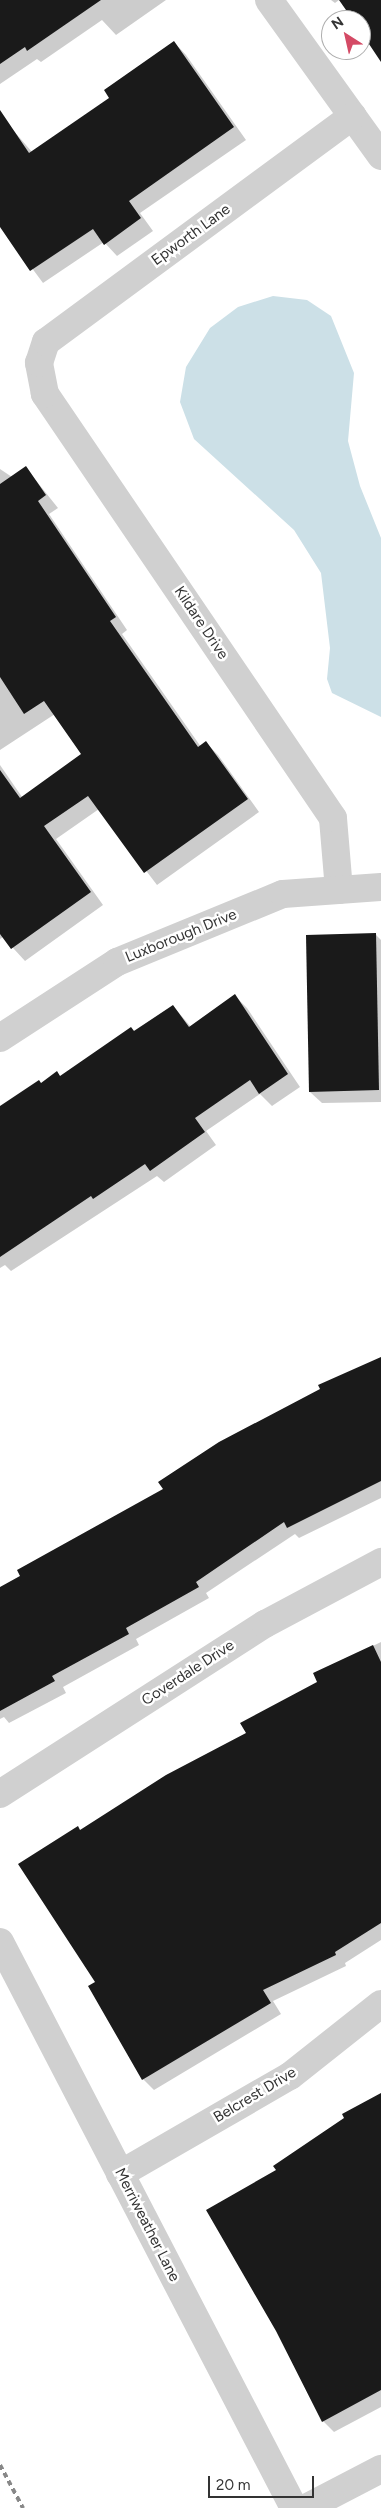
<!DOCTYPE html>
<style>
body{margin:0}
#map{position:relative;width:381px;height:2508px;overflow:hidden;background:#fff;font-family:Figtree,sans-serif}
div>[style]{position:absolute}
.water>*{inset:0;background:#cce0e7}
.shadow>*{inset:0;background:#0003}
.building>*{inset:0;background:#1a1a1a}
.minor>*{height:28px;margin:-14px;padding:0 14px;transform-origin:14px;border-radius:14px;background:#d0d0d0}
.rail>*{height:4px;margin-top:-2px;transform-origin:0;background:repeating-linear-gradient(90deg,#888 0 5px,transparent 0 9px)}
span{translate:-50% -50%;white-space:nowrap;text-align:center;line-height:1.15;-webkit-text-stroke:5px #fff;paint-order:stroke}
.street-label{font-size:15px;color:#333}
.north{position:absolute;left:321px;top:10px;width:50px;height:50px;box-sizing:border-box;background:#fff;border:1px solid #adadad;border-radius:50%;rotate:325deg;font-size:14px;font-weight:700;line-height:20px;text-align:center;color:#333}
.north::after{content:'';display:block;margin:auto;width:18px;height:22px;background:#d44a65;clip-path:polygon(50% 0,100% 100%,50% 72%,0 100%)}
.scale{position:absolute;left:208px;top:2476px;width:106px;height:22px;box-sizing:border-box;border:2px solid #333;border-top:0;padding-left:6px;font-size:15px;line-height:18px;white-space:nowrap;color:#333;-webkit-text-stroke:4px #fff;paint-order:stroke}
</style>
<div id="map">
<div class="water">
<div style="clip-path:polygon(273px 296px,307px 300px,331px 316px,354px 373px,348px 441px,360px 486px,381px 538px,381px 717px,332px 693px,327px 679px,330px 648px,321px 573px,294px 530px,194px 439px,180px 402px,186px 367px,210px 328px,238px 307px)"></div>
</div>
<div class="shadow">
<div style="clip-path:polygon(0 0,166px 0,116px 35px,102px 20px,41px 62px,37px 59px,0 84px)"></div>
<div style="clip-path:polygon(331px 0,339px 0,335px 3px)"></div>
<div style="clip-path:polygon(174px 42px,186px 55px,246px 140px,140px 213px,153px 231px,117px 256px,104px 242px,43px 283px,0 225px,0 139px,13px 130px,32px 152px,111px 98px)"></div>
<div style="clip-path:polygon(26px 468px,58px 508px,49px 514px,127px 630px,122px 634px,201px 747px,206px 743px,218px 755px,259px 812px,157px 885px,99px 809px,56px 839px,103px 905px,25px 961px,3px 937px,0 939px,0 765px,22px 797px,83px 755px,55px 714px,0 750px,0 469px,12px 477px)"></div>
<div style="clip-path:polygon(375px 934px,381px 940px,381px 1102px,322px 1103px,310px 1092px)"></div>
<div style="clip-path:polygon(235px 996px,247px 1008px,300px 1087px,272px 1106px,260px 1094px,206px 1131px,216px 1145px,164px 1182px,157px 1176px,11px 1271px,5px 1265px,0 1268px,0 1113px,57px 1073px,61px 1077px,173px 1006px,191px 1027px)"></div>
<div style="clip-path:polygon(381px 1359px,381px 1498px,299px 1538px,295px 1534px,206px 1593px,209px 1598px,136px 1639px,139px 1645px,63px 1687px,66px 1693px,9px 1723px,4px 1717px,0 1719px,0 1588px)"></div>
<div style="clip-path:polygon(381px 1642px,381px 1940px,345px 1963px,346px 1966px,273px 2001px,281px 2014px,154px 2090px,143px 2079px,96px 1982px,81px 1831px,247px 1734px,319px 1682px,315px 1674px)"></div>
<div style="clip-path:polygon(381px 2094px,381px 2407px,334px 2432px,323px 2421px,277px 2171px)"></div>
</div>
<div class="building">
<div style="clip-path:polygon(0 0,101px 0,27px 51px,25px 47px,0 64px)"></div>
<div style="clip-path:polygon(339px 0,381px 0,381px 62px,361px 32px,361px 20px,353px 20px)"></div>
<div style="clip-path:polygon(174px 41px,234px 127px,129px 201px,141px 218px,104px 245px,93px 229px,30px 271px,0 227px,0 110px,29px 153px,109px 98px,104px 90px)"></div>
<div style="clip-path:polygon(26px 466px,46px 495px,38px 501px,116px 617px,110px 621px,198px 747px,206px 741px,248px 799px,144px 873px,88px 796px,44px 826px,91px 892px,11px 949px,0 934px,0 770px,20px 798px,81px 754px,44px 701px,24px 714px,0 677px,0 484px)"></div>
<div style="clip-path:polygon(376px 933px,379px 1090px,309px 1092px,306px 935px)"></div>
<div style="clip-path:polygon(235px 994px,288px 1074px,259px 1094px,250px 1080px,195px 1118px,205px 1132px,150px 1171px,145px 1164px,93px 1199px,91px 1196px,0 1257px,0 1106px,39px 1080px,41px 1083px,57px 1071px,60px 1076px,131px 1027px,134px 1031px,173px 1005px,189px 1027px)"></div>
<div style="clip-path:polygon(381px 1357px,381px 1481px,287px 1528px,284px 1522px,196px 1582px,199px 1587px,126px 1628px,129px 1634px,52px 1676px,55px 1681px,0 1711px,0 1587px,20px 1576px,17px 1570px,163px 1489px,158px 1482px,219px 1442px,320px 1389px,318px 1385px)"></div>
<div style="clip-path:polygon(373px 1645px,381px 1662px,381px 1923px,335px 1952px,336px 1955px,263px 1990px,271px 2003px,142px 2080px,88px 1986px,95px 1982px,18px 1864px,78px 1826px,80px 1830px,166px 1775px,246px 1733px,240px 1723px,317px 1682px,313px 1673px)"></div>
<div style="clip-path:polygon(381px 2093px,381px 2390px,322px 2422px,276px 2331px,206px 2210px,276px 2170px,273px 2166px,344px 2118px,342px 2114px)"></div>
</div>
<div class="minor">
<div style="left:269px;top:0;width:192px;rotate:54.3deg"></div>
<div style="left:339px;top:890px;width:72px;rotate:-94.8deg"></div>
<div style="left:333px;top:818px;width:513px;rotate:-124.19deg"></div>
<div style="left:45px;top:394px;width:32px;rotate:-101deg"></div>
<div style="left:39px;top:363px;width:22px;rotate:-72deg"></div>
<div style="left:46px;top:342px;width:381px;rotate:-36.4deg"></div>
<div style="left:0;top:1038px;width:140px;rotate:-33deg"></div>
<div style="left:117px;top:962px;width:179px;rotate:-22.3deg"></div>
<div style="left:283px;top:894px;width:98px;rotate:-4.1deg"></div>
<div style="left:0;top:1794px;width:315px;rotate:-32.7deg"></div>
<div style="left:265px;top:1624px;width:132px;rotate:-28.1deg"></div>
<div style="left:0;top:1942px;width:638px;rotate:62.55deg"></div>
<div style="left:120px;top:2174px;width:196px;rotate:-30deg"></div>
<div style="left:290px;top:2076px;width:116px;rotate:-38.4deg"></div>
<div style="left:306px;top:2508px;width:85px;rotate:-27.5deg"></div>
</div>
<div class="rail">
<div style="left:0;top:2465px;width:49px;rotate:61.9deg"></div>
</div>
<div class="street-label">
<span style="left:191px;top:235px;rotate:-36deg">Epworth Lane</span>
<span style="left:201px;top:623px;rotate:56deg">Kildare Drive</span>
<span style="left:181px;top:936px;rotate:-22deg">Luxborough Drive</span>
<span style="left:188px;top:1673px;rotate:-33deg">Coverdale Drive</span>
<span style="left:255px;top:2095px;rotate:-31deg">Belcrest Drive</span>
<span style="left:147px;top:2225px;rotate:63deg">Merriweather Lane</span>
</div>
<div class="north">N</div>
<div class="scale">20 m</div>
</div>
